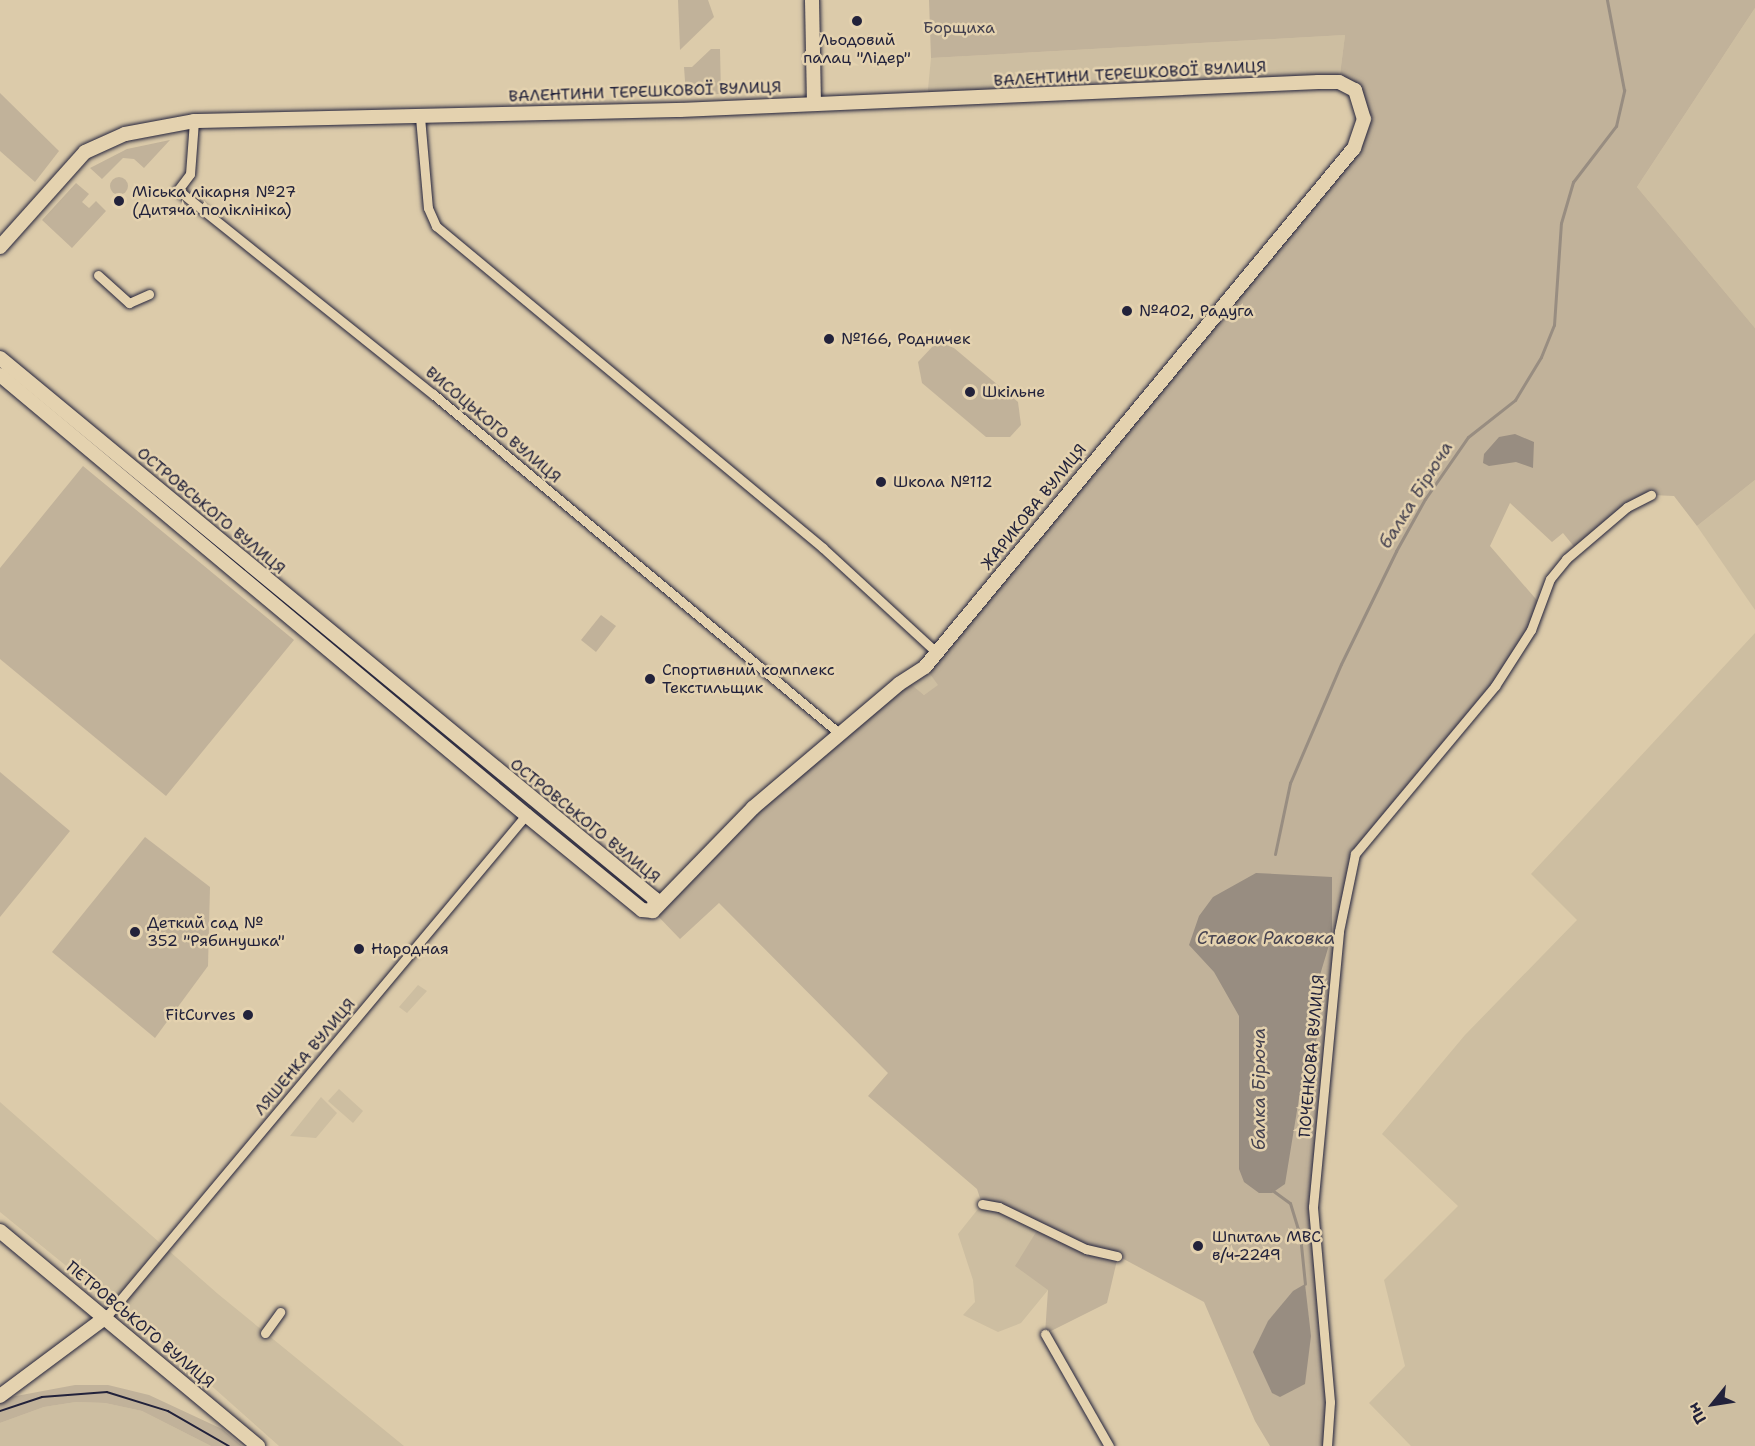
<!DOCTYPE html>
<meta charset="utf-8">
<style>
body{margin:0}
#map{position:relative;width:1755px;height:1446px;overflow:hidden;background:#dccbaa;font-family:"Shantell Sans",sans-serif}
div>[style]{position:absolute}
.built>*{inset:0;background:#cdbea1}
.green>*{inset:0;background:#c1b29a}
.round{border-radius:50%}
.water>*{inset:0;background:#988d81}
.stream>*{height:3px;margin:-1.5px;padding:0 1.5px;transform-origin:1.5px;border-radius:1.5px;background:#988d81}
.roads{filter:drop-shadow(0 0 2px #22223b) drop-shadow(0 0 2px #22223b)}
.street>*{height:9px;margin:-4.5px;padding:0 4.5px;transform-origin:4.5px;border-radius:4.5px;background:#e4d2af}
.secondary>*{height:14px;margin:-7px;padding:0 7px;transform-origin:7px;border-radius:7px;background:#e4d2af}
.tram>*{height:1.5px;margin:-0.75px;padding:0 0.75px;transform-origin:0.75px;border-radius:0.75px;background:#22223b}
.dots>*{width:16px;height:16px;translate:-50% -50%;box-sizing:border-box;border:3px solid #e4d2af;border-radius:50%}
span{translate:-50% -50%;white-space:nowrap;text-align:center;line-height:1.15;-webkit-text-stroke:5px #e4d2af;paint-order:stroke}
.park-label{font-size:16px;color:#423f4e}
.poi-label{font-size:16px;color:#22223b}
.left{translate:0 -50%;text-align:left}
.right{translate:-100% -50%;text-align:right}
.street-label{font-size:16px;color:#22223b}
.water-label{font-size:18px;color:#454250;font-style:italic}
.north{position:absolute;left:1683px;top:1374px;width:60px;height:60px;-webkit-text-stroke:4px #e4d2af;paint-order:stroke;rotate:240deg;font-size:16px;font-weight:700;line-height:24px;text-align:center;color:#22223b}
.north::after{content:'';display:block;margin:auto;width:21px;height:27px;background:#22223b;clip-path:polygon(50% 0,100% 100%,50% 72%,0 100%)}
</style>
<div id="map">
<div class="built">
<div style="clip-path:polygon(1755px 8px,1755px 328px,1637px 187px)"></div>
<div style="clip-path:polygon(1345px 35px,1339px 82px,927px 99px,931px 58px)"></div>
<div style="clip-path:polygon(1755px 480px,1755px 610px,1697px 526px)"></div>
<div style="clip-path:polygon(1755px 633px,1755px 1446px,1411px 1446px,1369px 1403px,1405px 1366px,1384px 1280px,1458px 1206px,1382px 1134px,1465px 1035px,1577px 920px,1531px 874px)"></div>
<div style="clip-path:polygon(925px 667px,939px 685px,924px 695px,905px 679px)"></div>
<div style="clip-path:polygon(418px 985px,427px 991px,407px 1013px,399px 1007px)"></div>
<div style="clip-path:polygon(339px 1089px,363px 1111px,353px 1123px,328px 1101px)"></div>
<div style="clip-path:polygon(321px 1097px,337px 1113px,316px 1138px,290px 1136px)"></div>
<div style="clip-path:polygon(0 1102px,218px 1294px,404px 1446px,279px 1446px,188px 1365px,0 1212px)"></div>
<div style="clip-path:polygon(982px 1204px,1038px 1228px,1048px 1290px,1021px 1323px,998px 1332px,963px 1315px,975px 1302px,973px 1280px,958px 1234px)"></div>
<div style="clip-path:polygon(76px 1402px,105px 1403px,142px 1411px,211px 1446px,0 1446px,0 1423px,44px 1407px)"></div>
</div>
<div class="green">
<div style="clip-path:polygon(678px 0,708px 0,714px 17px,680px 50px)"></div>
<div style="clip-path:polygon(929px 0,1755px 0,1755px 8px,1637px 187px,1755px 328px,1755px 480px,1697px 526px,1674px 496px,1651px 495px,1576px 549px,1563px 533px,1552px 542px,1510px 503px,1490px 546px,1541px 605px,1495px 686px,1355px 854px,1339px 931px,1313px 1207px,1330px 1402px,1327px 1446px,1270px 1446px,1255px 1421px,1204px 1302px,1118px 1256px,1107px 1303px,1045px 1334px,1048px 1290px,1015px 1266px,1038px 1229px,982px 1204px,977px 1189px,868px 1096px,888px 1073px,719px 903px,680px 939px,653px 911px,726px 838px,905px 679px,924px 695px,938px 685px,925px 667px,1361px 136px,1355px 91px,1339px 82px,1345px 35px,931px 58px)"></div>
<div style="clip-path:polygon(711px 49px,720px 49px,721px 94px,686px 95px,684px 67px,692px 67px)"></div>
<div style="clip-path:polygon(0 93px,59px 151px,35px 182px,0 151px)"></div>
<div style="clip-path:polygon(170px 140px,144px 168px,134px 159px,123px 158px,102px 179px,90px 168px,127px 149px)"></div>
<div class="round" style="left:110px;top:177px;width:18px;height:18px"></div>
<div style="clip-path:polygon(76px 183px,89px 194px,82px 202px,89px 208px,96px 201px,106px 211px,72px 248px,42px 220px)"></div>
<div style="clip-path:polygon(944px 344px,954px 348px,1018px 402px,1021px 425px,1010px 437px,986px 437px,922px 383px,918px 362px,933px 346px)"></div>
<div style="clip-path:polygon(83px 466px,294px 640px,166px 796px,0 659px,0 568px)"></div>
<div style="clip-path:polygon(601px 615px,616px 626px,596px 652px,581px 640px)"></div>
<div style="clip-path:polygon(0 772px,70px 831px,0 917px)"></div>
<div style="clip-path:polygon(145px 837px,210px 887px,208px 966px,155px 1038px,52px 952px)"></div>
<div style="clip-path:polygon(75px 1385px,108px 1385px,149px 1395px,222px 1429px,242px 1446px,211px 1446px,142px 1411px,105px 1403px,76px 1402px,44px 1407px,0 1423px,0 1399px)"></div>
</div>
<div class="water">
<div style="clip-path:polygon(1515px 434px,1534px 442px,1533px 468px,1516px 462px,1489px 466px,1483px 463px,1484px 454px,1499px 437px)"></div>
<div style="clip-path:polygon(1256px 873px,1332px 877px,1332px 935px,1314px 995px,1317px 1038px,1303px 1074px,1285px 1184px,1272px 1193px,1259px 1193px,1244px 1182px,1239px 1169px,1239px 1016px,1214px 972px,1189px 945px,1199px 916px,1213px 897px)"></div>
<div style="clip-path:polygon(1305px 1284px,1311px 1336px,1305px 1384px,1280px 1397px,1272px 1393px,1253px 1352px,1268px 1321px,1293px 1291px)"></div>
</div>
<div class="stream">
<div style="left:1275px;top:854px;width:73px;rotate:-78.1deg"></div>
<div style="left:1290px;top:783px;width:129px;rotate:-66.8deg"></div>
<div style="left:1341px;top:664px;width:126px;rotate:-64deg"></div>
<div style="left:1396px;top:551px;width:60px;rotate:-60.9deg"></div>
<div style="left:1425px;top:499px;width:75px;rotate:-55.3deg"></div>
<div style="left:1468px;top:437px;width:60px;rotate:-38.2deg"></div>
<div style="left:1515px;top:400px;width:50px;rotate:-58.8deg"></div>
<div style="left:1541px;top:357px;width:35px;rotate:-68deg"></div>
<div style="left:1554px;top:325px;width:102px;rotate:-86.1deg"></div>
<div style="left:1561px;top:223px;width:43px;rotate:-73.7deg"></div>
<div style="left:1573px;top:182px;width:71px;rotate:-52.5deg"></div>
<div style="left:1616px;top:126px;width:37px;rotate:-77deg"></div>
<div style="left:1624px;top:90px;width:92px;rotate:-100.7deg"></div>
<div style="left:1272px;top:1190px;width:22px;rotate:36deg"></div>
<div style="left:1290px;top:1203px;width:34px;rotate:73deg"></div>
<div style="left:1300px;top:1235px;width:49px;rotate:84.2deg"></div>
</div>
<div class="roads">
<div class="street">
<div style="left:420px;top:117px;width:91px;rotate:85deg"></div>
<div style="left:428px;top:208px;width:20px;rotate:66deg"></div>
<div style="left:436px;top:226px;width:503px;rotate:39.76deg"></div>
<div style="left:823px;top:548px;width:155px;rotate:42.6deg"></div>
<div style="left:194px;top:121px;width:53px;rotate:94.3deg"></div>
<div style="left:190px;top:174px;width:20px;rotate:127deg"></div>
<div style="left:178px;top:190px;width:327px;rotate:38.7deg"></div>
<div style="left:433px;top:394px;width:530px;rotate:39.87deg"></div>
<div style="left:98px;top:275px;width:42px;rotate:42.1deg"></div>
<div style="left:129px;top:303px;width:22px;rotate:-24deg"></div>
<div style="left:982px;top:1204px;width:17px;rotate:10deg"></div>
<div style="left:999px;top:1207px;width:97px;rotate:25.8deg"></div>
<div style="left:1086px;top:1249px;width:32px;rotate:13deg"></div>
<div style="left:106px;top:1317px;width:655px;rotate:-50.08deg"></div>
<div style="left:265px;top:1333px;width:26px;rotate:-54deg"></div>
<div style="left:1045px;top:1334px;width:129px;rotate:60.3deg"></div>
<div style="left:1327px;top:1446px;width:44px;rotate:-86.1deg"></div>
<div style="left:1330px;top:1402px;width:196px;rotate:-95deg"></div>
<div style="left:1313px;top:1207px;width:277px;rotate:-84.6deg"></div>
<div style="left:1339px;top:931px;width:79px;rotate:-78.3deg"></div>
<div style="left:1355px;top:854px;width:219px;rotate:-50.2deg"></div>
<div style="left:1495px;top:686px;width:67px;rotate:-57.3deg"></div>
<div style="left:1531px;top:630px;width:54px;rotate:-69.6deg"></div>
<div style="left:1550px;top:579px;width:26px;rotate:-51deg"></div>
<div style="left:1566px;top:559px;width:80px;rotate:-40.4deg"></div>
<div style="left:1627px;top:507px;width:27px;rotate:-27deg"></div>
</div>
<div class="secondary">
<div style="left:812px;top:0;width:102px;rotate:88.9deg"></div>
<div style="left:0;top:247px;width:127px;rotate:-48.2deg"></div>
<div style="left:85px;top:152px;width:44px;rotate:-24.2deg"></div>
<div style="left:125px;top:134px;width:70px;rotate:-10.7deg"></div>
<div style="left:194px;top:121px;width:486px;rotate:-1.3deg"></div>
<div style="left:680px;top:110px;width:639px;rotate:-2.51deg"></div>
<div style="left:1318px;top:82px;width:21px"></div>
<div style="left:1339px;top:82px;width:18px;rotate:27deg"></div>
<div style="left:1355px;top:90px;width:30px;rotate:73deg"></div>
<div style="left:1364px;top:119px;width:31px;rotate:109deg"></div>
<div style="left:1354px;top:148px;width:673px;rotate:129.58deg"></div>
<div style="left:925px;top:667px;width:31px;rotate:147deg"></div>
<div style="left:899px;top:684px;width:192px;rotate:139.7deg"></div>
<div style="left:753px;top:808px;width:144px;rotate:134.2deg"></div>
<div style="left:0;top:358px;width:850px;rotate:39.56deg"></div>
<div style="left:655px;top:899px;width:12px;rotate:99deg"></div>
<div style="left:0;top:375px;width:686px;rotate:39.91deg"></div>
<div style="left:526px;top:815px;width:150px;rotate:39.3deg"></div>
<div style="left:642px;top:910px;width:11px;rotate:5deg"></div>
<div style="left:0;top:1231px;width:336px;rotate:39.8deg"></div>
<div style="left:0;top:1396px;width:132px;rotate:-36.7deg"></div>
</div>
</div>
<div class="tram">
<div style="left:0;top:1411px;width:44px;rotate:-18.4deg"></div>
<div style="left:42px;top:1397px;width:65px;rotate:-4.4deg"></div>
<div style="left:107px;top:1392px;width:64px;rotate:17.3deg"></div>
<div style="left:168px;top:1411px;width:70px;rotate:29.8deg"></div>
</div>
<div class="dots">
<div style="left:857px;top:21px;background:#22223b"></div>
<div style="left:119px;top:201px;background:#22223b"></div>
<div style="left:1127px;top:311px;background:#22223b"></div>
<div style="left:829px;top:339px;background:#22223b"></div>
<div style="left:970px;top:392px;background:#22223b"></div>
<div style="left:881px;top:482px;background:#22223b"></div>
<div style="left:650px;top:679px;background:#22223b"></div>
<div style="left:135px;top:932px;background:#22223b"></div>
<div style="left:359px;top:949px;background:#22223b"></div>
<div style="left:248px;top:1015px;background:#22223b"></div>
<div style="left:1198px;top:1246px;background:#22223b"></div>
</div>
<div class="park-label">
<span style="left:959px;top:28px">Борщиха</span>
</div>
<div class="poi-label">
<span style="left:857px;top:49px">Льодовий<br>палац "Лідер"</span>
<span class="left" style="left:132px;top:201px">Міська лікарня №27<br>(Дитяча поліклініка)</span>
<span class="left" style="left:1139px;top:311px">№402, Радуга</span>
<span class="left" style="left:841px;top:339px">№166, Родничек</span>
<span class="left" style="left:982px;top:392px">Шкільне</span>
<span class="left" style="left:893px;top:482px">Школа №112</span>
<span class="left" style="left:662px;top:679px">Спортивний комплекс<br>Текстильщик</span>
<span class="left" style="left:147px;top:932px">Деткий сад №<br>352 "Рябинушка"</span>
<span class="left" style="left:371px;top:949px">Народная</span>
<span class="right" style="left:236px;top:1015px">FitCurves</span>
<span class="left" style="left:1212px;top:1246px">Шпиталь МВС<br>в/ч-2249</span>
</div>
<div class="street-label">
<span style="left:1130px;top:74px;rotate:-3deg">ВАЛЕНТИНИ ТЕРЕШКОВОЇ ВУЛИЦЯ</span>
<span style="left:645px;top:92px;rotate:-2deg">ВАЛЕНТИНИ ТЕРЕШКОВОЇ ВУЛИЦЯ</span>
<span style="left:493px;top:425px;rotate:40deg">ВИСОЦЬКОГО ВУЛИЦЯ</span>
<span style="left:1034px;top:507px;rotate:-51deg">ЖАРИКОВА ВУЛИЦЯ</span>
<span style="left:211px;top:511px;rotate:40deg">ОСТРОВСЬКОГО ВУЛИЦЯ</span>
<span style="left:585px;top:821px;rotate:39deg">ОСТРОВСЬКОГО ВУЛИЦЯ</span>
<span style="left:1312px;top:1056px;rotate:-85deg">ПОЧЕНКОВА ВУЛИЦЯ</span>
<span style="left:305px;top:1057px;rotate:-50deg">ЛЯШЕНКА ВУЛИЦЯ</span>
<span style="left:140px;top:1325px;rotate:40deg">ПЕТРОВСЬКОГО ВУЛИЦЯ</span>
</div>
<div class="water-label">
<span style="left:1416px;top:495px;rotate:-58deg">балка Бірюча</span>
<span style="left:1266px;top:938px">Ставок Раковка</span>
<span style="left:1259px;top:1089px;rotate:-90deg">балка Бірюча</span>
</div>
<div class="north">Пн</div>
</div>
